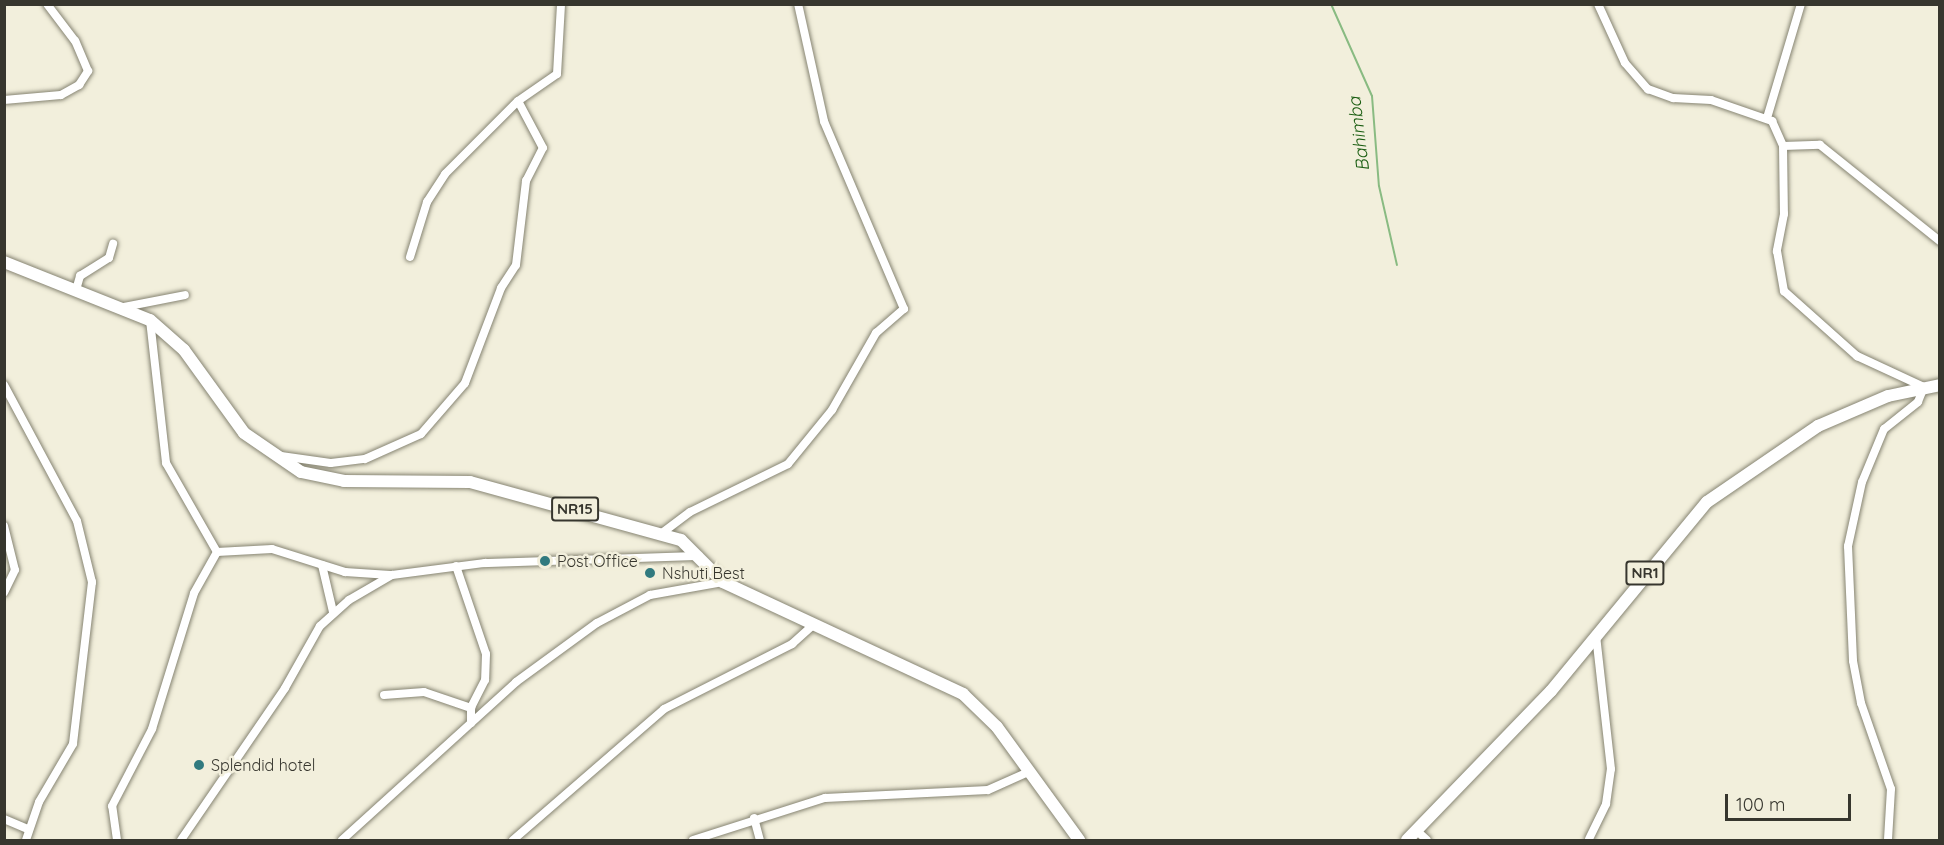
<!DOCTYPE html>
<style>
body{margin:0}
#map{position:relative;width:1944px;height:845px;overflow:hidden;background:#f2efdc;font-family:Quicksand,sans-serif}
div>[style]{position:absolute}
.stream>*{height:2px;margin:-1px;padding:0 1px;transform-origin:1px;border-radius:1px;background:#89bb82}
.roads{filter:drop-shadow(0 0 2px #868472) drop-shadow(0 0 2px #868472)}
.minor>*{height:8px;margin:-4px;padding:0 4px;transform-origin:4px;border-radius:4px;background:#fff}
.highway>*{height:12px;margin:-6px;padding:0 6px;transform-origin:6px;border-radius:6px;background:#fff}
.dots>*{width:16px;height:16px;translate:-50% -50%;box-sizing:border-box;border:3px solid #f2efdc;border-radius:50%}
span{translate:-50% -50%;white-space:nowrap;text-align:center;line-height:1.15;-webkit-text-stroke:5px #f2efdc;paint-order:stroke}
.shield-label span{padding:2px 4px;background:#f2efdc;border:2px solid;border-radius:4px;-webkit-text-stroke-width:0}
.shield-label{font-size:15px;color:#37362e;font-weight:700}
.poi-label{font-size:16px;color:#37362e}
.left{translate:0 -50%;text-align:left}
.water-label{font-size:18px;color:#1a5d11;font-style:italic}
.frame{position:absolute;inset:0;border:6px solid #37362e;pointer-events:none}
.scale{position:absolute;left:1725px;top:794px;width:126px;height:27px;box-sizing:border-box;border:3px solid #37362e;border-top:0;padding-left:8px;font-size:18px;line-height:21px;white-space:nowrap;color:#37362e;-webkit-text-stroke:4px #f2efdc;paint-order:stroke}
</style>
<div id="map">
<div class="stream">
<div style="left:1331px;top:4px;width:101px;rotate:66deg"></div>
<div style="left:1372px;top:96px;width:90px;rotate:85.6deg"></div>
<div style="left:1379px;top:186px;width:81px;rotate:77.2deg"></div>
</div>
<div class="roads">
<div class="minor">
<div style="left:1598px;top:4px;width:65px;rotate:65.4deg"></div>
<div style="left:1625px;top:63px;width:35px;rotate:49deg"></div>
<div style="left:1648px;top:89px;width:27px;rotate:20deg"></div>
<div style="left:1673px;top:98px;width:38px;rotate:3deg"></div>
<div style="left:1711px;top:100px;width:65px;rotate:19deg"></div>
<div style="left:1772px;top:121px;width:27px;rotate:66deg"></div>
<div style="left:1783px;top:146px;width:68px;rotate:89.2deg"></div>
<div style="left:1784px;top:214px;width:38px;rotate:101deg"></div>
<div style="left:1777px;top:251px;width:41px;rotate:80.1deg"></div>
<div style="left:1784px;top:291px;width:98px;rotate:41.7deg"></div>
<div style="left:1857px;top:356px;width:74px;rotate:24.8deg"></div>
<div style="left:1924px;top:387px;width:16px;rotate:112deg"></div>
<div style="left:1918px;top:402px;width:43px;rotate:141.5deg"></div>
<div style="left:1884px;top:429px;width:57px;rotate:112.5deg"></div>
<div style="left:1862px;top:482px;width:66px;rotate:102.3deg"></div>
<div style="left:1848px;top:546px;width:115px;rotate:87.5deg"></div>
<div style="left:1853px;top:661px;width:43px;rotate:79.2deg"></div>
<div style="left:1861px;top:703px;width:91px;rotate:70.8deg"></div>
<div style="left:1891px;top:789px;width:51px;rotate:93.4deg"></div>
<div style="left:4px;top:100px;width:57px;rotate:-5deg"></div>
<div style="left:61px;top:95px;width:21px;rotate:-29deg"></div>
<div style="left:79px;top:85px;width:17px;rotate:-57deg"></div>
<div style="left:88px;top:71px;width:33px;rotate:-113deg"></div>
<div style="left:75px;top:41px;width:46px;rotate:-127.1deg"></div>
<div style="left:1767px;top:118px;width:119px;rotate:-73.4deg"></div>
<div style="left:1783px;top:146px;width:37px;rotate:-2deg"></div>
<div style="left:1820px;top:145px;width:154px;rotate:38.7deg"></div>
<div style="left:410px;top:257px;width:58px;rotate:-72.8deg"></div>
<div style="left:427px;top:202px;width:33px;rotate:-57deg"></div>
<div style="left:445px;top:174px;width:103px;rotate:-45deg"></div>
<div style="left:76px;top:290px;width:15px;rotate:-74deg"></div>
<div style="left:80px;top:276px;width:34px;rotate:-32deg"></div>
<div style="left:109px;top:258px;width:15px;rotate:-74deg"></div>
<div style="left:124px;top:307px;width:62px;rotate:-11.1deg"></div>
<div style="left:150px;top:320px;width:144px;rotate:83.6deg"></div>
<div style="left:166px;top:463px;width:103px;rotate:60.2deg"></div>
<div style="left:4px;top:385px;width:154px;rotate:61.8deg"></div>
<div style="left:77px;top:521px;width:63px;rotate:76.2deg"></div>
<div style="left:92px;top:582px;width:163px;rotate:96.7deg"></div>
<div style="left:73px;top:744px;width:67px;rotate:120.4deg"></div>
<div style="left:39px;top:802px;width:40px;rotate:108.9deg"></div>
<div style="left:281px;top:456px;width:50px;rotate:8deg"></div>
<div style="left:331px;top:463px;width:34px;rotate:-7deg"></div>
<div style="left:365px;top:459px;width:61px;rotate:-24.1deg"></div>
<div style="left:421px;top:434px;width:67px;rotate:-49.2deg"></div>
<div style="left:465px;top:383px;width:102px;rotate:-69.2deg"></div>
<div style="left:501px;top:288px;width:27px;rotate:-57deg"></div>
<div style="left:516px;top:265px;width:85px;rotate:-83.2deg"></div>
<div style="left:526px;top:181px;width:37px;rotate:-63deg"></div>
<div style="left:543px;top:148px;width:53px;rotate:-118deg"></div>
<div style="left:518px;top:101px;width:47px;rotate:-34.7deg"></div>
<div style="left:557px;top:74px;width:70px;rotate:-86.7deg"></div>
<div style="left:4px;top:526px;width:45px;rotate:76deg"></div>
<div style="left:15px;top:570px;width:25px;rotate:116deg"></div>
<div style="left:662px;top:533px;width:35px;rotate:-37deg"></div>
<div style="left:690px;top:512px;width:109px;rotate:-26.1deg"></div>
<div style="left:788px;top:464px;width:70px;rotate:-50.8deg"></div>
<div style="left:832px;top:410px;width:89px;rotate:-60.3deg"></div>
<div style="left:876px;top:333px;width:37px;rotate:-41deg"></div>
<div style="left:904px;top:309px;width:204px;rotate:-113.1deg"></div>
<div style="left:824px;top:121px;width:120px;rotate:-102.5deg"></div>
<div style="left:322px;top:565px;width:48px;rotate:76.8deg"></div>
<div style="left:456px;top:566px;width:93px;rotate:71.2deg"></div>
<div style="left:486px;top:654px;width:26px;rotate:92deg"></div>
<div style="left:485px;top:680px;width:31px;rotate:117deg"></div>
<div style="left:471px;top:708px;width:15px;rotate:90deg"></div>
<div style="left:384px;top:695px;width:40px;rotate:-4.3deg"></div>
<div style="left:424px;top:692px;width:50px;rotate:18.8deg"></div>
<div style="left:754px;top:818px;width:23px;rotate:75deg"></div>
<div style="left:4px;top:819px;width:25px;rotate:23deg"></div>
<div style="left:1417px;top:831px;width:13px;rotate:42deg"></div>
<div style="left:1589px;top:839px;width:39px;rotate:-64deg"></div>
<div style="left:1606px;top:804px;width:35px;rotate:-82deg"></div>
<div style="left:1611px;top:769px;width:134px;rotate:-96.4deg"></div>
<div style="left:117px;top:840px;width:34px;rotate:-98deg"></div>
<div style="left:112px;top:806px;width:87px;rotate:-62.5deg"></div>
<div style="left:152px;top:729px;width:142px;rotate:-72.8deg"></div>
<div style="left:194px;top:593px;width:47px;rotate:-60.7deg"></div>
<div style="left:217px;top:552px;width:55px;rotate:-3.1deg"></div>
<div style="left:272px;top:549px;width:77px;rotate:17.5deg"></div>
<div style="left:345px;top:572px;width:45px;rotate:3.8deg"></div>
<div style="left:181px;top:840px;width:184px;rotate:-55.6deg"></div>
<div style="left:285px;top:688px;width:71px;rotate:-60.6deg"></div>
<div style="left:320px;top:626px;width:39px;rotate:-42deg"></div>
<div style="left:349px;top:600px;width:50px;rotate:-30.2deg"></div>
<div style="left:392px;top:575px;width:94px;rotate:-7.4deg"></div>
<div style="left:485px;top:563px;width:214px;rotate:-1.9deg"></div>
<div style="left:342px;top:840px;width:235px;rotate:-42.2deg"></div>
<div style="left:516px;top:682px;width:100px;rotate:-36.1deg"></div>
<div style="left:597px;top:623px;width:60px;rotate:-27.8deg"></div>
<div style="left:650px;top:595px;width:74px;rotate:-10.1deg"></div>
<div style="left:513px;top:840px;width:200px;rotate:-40.9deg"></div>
<div style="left:664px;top:709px;width:144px;rotate:-26.9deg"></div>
<div style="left:792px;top:644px;width:31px;rotate:-42deg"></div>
<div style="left:693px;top:840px;width:139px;rotate:-17.7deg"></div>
<div style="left:825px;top:798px;width:163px;rotate:-2.8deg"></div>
<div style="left:988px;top:790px;width:42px;rotate:-24.1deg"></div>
</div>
<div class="highway">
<div style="left:4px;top:262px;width:157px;rotate:21.7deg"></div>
<div style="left:150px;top:320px;width:45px;rotate:41.4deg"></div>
<div style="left:184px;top:350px;width:102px;rotate:54.1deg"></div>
<div style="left:244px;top:433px;width:69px;rotate:34.4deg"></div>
<div style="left:301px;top:472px;width:44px;rotate:11.8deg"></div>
<div style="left:344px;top:481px;width:126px;rotate:0.5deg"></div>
<div style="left:470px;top:482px;width:219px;rotate:15.4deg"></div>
<div style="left:681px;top:540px;width:59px;rotate:45deg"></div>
<div style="left:723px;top:582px;width:265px;rotate:25deg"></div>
<div style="left:963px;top:694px;width:47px;rotate:44.1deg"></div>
<div style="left:997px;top:727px;width:140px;rotate:54deg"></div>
<div style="left:1407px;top:840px;width:207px;rotate:-46deg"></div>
<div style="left:1551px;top:691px;width:245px;rotate:-50.5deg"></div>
<div style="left:1707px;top:502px;width:135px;rotate:-34.4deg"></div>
<div style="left:1818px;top:426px;width:76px;rotate:-23.2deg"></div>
<div style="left:1888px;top:396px;width:53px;rotate:-11.9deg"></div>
</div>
</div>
<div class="dots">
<div style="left:545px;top:561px;background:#317a7f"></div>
<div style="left:650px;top:573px;background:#317a7f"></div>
<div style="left:199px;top:765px;background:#317a7f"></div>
</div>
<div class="shield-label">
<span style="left:575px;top:509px">NR15</span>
<span style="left:1645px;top:573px">NR1</span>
</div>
<div class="poi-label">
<span class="left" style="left:557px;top:561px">Post Office</span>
<span class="left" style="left:662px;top:573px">Nshuti Best</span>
<span class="left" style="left:211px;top:765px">Splendid hotel</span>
</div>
<div class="water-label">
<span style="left:1359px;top:134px;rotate:-97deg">Bahimba</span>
</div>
<div class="frame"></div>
<div class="scale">100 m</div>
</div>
